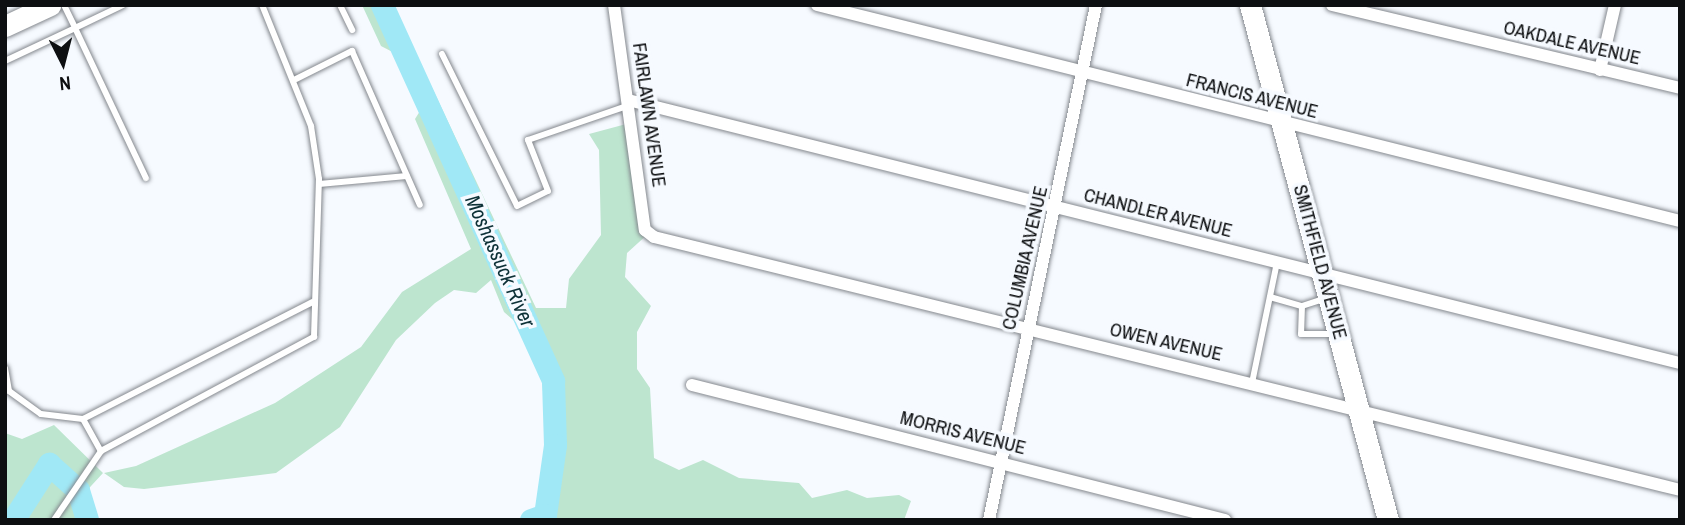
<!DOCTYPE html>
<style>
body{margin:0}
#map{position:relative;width:1685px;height:525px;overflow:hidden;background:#f6faff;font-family:"Archivo Narrow",sans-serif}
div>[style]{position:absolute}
.green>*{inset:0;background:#bde5cf}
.river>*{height:23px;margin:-11.5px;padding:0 11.5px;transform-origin:11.5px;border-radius:11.5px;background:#a0e8f6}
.roads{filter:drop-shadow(0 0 2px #84888e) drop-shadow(0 0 2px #84888e)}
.service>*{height:6px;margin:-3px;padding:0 3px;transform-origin:3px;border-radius:3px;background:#fff}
.minor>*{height:12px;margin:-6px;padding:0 6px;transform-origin:6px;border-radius:6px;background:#fff}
.primary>*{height:21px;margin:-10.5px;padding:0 10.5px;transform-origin:10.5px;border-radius:10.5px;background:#fff}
span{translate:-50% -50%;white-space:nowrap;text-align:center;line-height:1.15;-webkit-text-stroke:7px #f6faff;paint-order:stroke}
.street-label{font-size:19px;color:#0d0f11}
.water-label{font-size:21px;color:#0c3036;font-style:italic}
.frame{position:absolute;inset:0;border:7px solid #0d0f11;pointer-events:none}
.north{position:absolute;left:28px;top:28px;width:70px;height:70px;-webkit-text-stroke:5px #f6faff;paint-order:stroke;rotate:174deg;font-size:19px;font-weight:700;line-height:28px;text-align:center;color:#0d0f11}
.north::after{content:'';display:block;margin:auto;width:24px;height:32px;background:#0d0f11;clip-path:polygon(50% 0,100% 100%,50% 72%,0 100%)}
</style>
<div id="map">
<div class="green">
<div style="clip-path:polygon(362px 5px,393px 5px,536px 308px,566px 308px,569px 279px,601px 235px,599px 150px,589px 134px,630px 123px,649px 233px,627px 253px,625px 277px,651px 306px,637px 332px,637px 369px,650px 388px,654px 458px,679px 470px,703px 460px,739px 478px,799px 483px,812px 498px,847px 490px,867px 498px,899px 495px,911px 501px,904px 520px,533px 520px,550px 468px,540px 359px,526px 331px,504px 312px,491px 280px,476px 293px,454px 290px,435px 303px,396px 340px,340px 427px,276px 473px,144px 489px,124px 487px,104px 473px,136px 466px,275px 403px,361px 347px,402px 292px,471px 249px,415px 119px,425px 103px,406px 59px,381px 46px)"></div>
<div style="clip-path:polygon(54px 425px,103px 473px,80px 498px,91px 520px,5px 520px,5px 433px,22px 439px)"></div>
</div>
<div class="river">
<div style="left:382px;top:5px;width:413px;rotate:65.5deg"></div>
<div style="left:553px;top:381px;width:64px;rotate:88.2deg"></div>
<div style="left:555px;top:445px;width:71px;rotate:98.1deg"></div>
<div style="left:545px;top:515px;width:15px;rotate:160deg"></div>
<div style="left:13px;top:520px;width:67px;rotate:-57.3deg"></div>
<div style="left:49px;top:464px;width:39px;rotate:42deg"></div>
<div style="left:78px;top:490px;width:31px;rotate:73deg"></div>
</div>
<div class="roads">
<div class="service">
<div style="left:64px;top:5px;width:25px;rotate:64deg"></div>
<div style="left:75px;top:28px;width:53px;rotate:-25.6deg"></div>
<div style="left:340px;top:5px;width:28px;rotate:64deg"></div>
<div style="left:442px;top:54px;width:169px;rotate:63.7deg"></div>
<div style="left:517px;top:206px;width:34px;rotate:-26deg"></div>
<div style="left:548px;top:191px;width:55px;rotate:-111.4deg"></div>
<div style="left:528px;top:140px;width:105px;rotate:-19deg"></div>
<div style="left:5px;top:61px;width:77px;rotate:-25.2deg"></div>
<div style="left:75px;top:28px;width:166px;rotate:64.7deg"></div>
<div style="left:296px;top:79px;width:63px;rotate:-26.6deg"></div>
<div style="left:352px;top:51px;width:168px;rotate:66.2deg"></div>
<div style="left:319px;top:184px;width:88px;rotate:-5.2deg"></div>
<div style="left:1270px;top:297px;width:33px;rotate:16deg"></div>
<div style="left:1302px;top:306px;width:23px;rotate:-18deg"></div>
<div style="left:1302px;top:306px;width:28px;rotate:92deg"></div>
<div style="left:1301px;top:334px;width:33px"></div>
<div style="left:5px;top:368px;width:23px;rotate:80deg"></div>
<div style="left:9px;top:391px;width:39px;rotate:36deg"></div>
<div style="left:41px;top:414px;width:42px;rotate:6.8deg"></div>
<div style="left:83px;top:419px;width:37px;rotate:61deg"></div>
<div style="left:101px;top:451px;width:242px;rotate:-28.2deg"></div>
<div style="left:314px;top:337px;width:158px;rotate:-88.2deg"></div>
<div style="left:319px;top:179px;width:54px;rotate:-98.6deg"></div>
<div style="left:311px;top:126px;width:131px;rotate:-112deg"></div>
<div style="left:1252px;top:383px;width:124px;rotate:-78.3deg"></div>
<div style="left:83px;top:419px;width:258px;rotate:-27deg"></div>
<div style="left:54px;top:520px;width:83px;rotate:-55.7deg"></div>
</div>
<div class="minor">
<div style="left:614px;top:5px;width:227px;rotate:82.2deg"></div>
<div style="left:645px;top:230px;width:11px;rotate:38deg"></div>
<div style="left:654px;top:237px;width:1057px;rotate:13.85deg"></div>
<div style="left:817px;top:5px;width:890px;rotate:14.05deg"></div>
<div style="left:1332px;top:5px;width:358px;rotate:13.4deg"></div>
<div style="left:1600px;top:70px;width:67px;rotate:-77deg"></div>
<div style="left:628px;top:100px;width:1084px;rotate:14.04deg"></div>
<div style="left:692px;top:385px;width:550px;rotate:14.21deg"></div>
<div style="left:989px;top:520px;width:526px;rotate:-78.26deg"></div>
</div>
<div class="primary">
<div style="left:1250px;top:5px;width:533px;rotate:75deg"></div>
<div style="left:5px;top:26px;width:50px;rotate:-25deg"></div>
</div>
</div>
<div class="street-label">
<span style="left:1572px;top:43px;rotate:13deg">OAKDALE AVENUE</span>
<span style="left:1252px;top:96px;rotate:14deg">FRANCIS AVENUE</span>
<span style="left:649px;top:115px;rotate:82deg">FAIRLAWN AVENUE</span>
<span style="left:1158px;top:213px;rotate:14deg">CHANDLER AVENUE</span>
<span style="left:1025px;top:258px;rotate:-77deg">COLUMBIA AVENUE</span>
<span style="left:1320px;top:262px;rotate:75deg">SMITHFIELD AVENUE</span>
<span style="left:1166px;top:342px;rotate:13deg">OWEN AVENUE</span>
<span style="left:963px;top:433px;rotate:14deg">MORRIS AVENUE</span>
</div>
<div class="water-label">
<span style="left:500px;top:261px;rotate:66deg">Moshassuck River</span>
</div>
<div class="frame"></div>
<div class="north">N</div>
</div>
